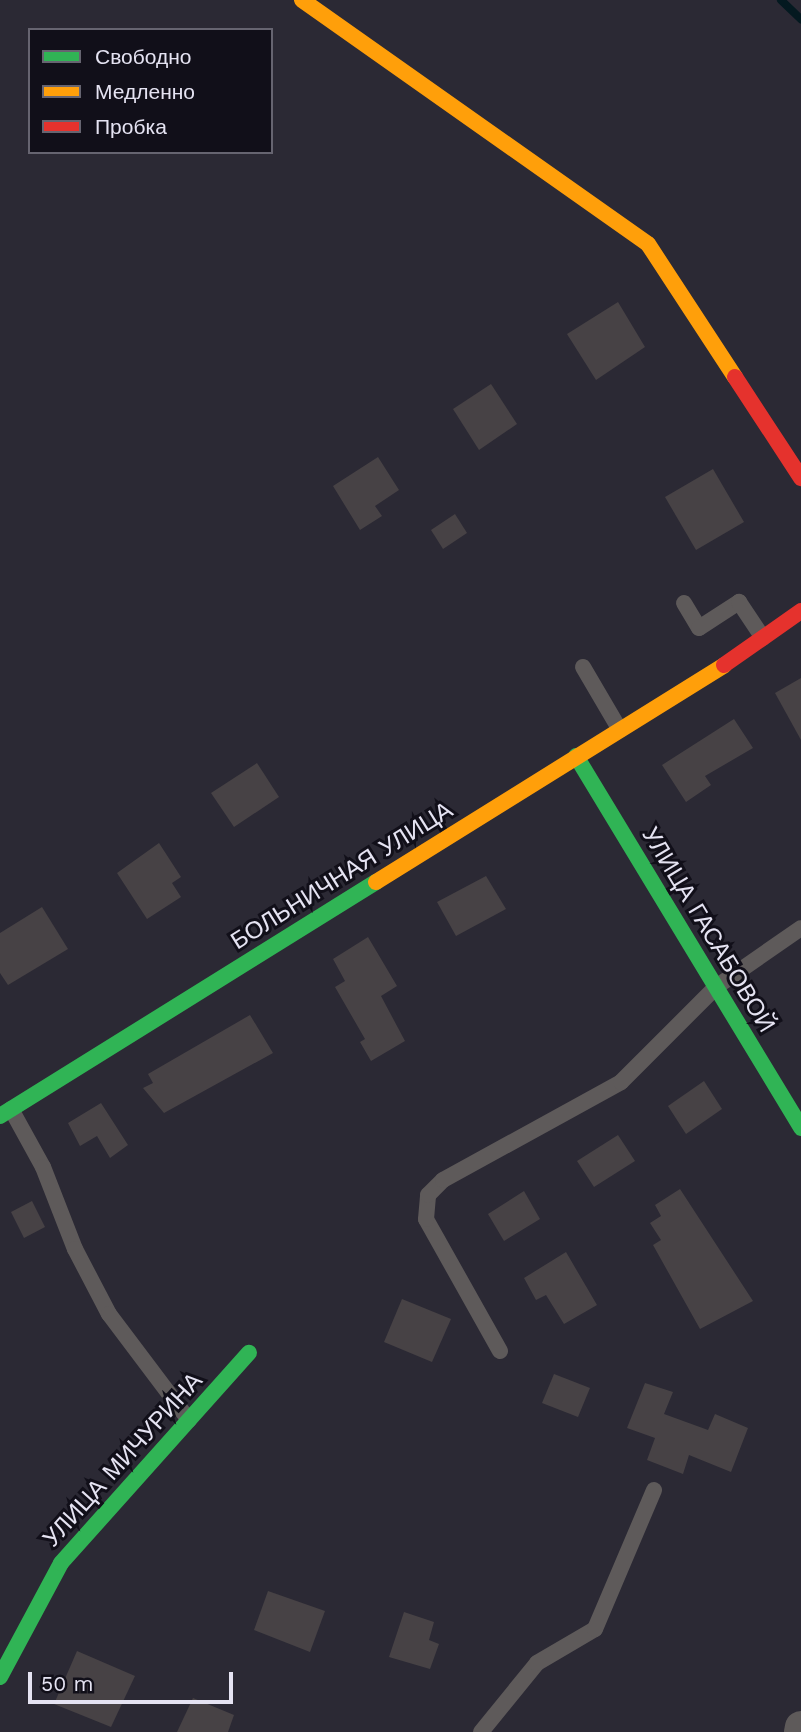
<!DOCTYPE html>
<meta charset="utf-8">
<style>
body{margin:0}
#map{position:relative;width:801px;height:1732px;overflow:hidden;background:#2b2934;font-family:"Work Sans",sans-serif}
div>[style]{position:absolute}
.stream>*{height:8px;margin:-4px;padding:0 4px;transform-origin:4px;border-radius:4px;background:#041920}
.building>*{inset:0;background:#474245}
.lane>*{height:16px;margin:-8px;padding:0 8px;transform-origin:8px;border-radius:8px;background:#5e5a5a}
.street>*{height:32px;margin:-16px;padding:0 16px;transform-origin:16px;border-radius:16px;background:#5e5a5a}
.fast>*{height:16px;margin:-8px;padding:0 8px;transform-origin:8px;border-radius:8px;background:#30b455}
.slow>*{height:16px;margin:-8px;padding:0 8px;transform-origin:8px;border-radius:8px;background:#ff9f0a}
.jam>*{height:16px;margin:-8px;padding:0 8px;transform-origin:8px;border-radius:8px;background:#e5322d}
span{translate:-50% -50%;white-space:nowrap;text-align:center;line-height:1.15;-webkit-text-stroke:6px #110f19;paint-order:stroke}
.street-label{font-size:24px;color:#e5e3f2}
.legend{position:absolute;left:28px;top:28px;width:245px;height:126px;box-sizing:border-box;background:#110f19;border:2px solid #666470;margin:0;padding:9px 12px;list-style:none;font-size:21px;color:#e5e3f2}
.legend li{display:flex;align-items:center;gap:14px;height:35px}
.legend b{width:35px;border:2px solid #666470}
.scale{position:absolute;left:28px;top:1672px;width:205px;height:32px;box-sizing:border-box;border:4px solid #e5e3f2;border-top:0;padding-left:9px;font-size:21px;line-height:24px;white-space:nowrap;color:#e5e3f2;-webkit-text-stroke:5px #110f19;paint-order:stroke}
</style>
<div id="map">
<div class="stream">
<div style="left:781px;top:0;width:28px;rotate:44deg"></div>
</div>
<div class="building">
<div style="clip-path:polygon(618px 302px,645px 347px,596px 380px,567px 334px)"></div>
<div style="clip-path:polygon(491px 384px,517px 424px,479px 450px,453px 409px)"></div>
<div style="clip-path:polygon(378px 457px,399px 490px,375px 506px,382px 516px,360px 530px,333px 486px)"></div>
<div style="clip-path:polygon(713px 469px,744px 522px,696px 550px,665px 497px)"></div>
<div style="clip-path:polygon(455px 514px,467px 533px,443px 549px,431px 530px)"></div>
<div style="clip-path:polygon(801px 678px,801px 740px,775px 693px)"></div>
<div style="clip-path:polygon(734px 719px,753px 748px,705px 776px,711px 785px,686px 802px,662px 765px)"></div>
<div style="clip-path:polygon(257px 763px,279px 797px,234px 827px,211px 793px)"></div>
<div style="clip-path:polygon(159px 843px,181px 877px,172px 883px,181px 897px,147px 919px,117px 873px)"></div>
<div style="clip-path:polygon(486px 876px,506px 909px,456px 936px,437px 902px)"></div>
<div style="clip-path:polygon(42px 907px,68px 949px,8px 985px,0 973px,0 933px)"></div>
<div style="clip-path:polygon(368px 937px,397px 986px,381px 996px,405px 1041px,371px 1061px,360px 1042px,365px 1039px,335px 987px,345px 981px,333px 959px)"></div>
<div style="clip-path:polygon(250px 1015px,273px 1053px,164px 1113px,143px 1088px,153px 1083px,148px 1074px)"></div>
<div style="clip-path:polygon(704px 1081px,722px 1109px,686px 1134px,668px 1106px)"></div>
<div style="clip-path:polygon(101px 1103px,128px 1145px,110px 1158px,97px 1136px,80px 1146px,68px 1123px)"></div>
<div style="clip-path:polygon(618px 1135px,635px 1161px,594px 1187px,577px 1161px)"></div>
<div style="clip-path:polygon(680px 1189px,753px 1301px,700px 1329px,653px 1245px,661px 1240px,650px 1223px,661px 1216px,655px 1205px)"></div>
<div style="clip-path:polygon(524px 1191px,540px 1219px,504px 1241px,488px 1214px)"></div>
<div style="clip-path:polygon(32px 1201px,45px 1227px,24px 1238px,11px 1212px)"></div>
<div style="clip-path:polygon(566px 1252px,597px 1305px,564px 1324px,546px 1295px,536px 1300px,524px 1278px)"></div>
<div style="clip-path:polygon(402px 1299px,451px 1319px,432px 1362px,384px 1342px)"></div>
<div style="clip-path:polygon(554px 1374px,590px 1388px,578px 1417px,542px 1403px)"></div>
<div style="clip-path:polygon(645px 1383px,673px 1392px,664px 1414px,708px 1430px,715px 1414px,748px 1428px,731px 1472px,689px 1455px,683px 1474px,647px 1460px,655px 1438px,627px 1428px)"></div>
<div style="clip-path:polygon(268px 1591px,325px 1611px,310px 1652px,254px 1630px)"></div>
<div style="clip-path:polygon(404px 1612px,434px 1622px,429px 1640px,439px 1644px,430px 1669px,389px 1657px)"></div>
<div style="clip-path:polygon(77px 1651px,135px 1676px,111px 1727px,54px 1704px)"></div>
<div style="clip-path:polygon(193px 1698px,234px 1715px,228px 1732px,177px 1732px)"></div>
</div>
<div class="lane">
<div style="left:684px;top:603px;width:29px;rotate:59deg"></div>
<div style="left:699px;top:628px;width:48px;rotate:-33deg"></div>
<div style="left:739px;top:602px;width:43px;rotate:56.3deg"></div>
<div style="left:583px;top:667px;width:73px;rotate:59.6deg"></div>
<div style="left:11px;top:1109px;width:66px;rotate:61.1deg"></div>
<div style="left:43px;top:1167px;width:88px;rotate:68.7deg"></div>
<div style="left:75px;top:1249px;width:73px;rotate:62.4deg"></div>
<div style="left:109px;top:1314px;width:133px;rotate:53deg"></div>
<div style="left:500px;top:1351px;width:151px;rotate:-119.3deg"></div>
<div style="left:426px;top:1219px;width:24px;rotate:-85deg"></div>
<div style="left:428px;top:1195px;width:21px;rotate:-45deg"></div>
<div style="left:443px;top:1180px;width:203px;rotate:-28.8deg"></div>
<div style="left:621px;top:1082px;width:134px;rotate:-45deg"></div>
<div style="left:716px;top:987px;width:103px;rotate:-34.8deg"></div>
<div style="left:481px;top:1732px;width:89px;rotate:-50.9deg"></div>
<div style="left:537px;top:1663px;width:67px;rotate:-30.4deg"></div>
<div style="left:595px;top:1629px;width:151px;rotate:-67deg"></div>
</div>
<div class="street">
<div style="left:800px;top:1732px;width:5px;rotate:-79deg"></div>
</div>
<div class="fast">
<div style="left:576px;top:756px;width:435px;rotate:58.8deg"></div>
<div style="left:0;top:1116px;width:443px;rotate:-31.9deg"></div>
<div style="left:0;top:1677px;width:129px;rotate:-61.8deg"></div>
<div style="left:61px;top:1563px;width:282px;rotate:-48.2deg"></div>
</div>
<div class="slow">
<div style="left:302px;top:0;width:423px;rotate:35.2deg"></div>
<div style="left:648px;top:244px;width:159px;rotate:56.8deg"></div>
<div style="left:376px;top:882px;width:410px;rotate:-31.9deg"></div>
</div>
<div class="jam">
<div style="left:735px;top:377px;width:121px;rotate:56.8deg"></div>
<div style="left:724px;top:665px;width:94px;rotate:-35deg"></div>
</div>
<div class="street-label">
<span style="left:342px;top:876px;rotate:-32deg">БОЛЬНИЧНАЯ УЛИЦА</span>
<span style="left:708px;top:930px;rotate:59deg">УЛИЦА ГАСАБОВОЙ</span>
<span style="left:123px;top:1460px;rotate:-48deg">УЛИЦА МИЧУРИНА</span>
</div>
<ul class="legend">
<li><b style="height:9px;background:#30b455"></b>Свободно</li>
<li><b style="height:9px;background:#ff9f0a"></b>Медленно</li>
<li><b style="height:9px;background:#e5322d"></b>Пробка</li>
</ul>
<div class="scale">50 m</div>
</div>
